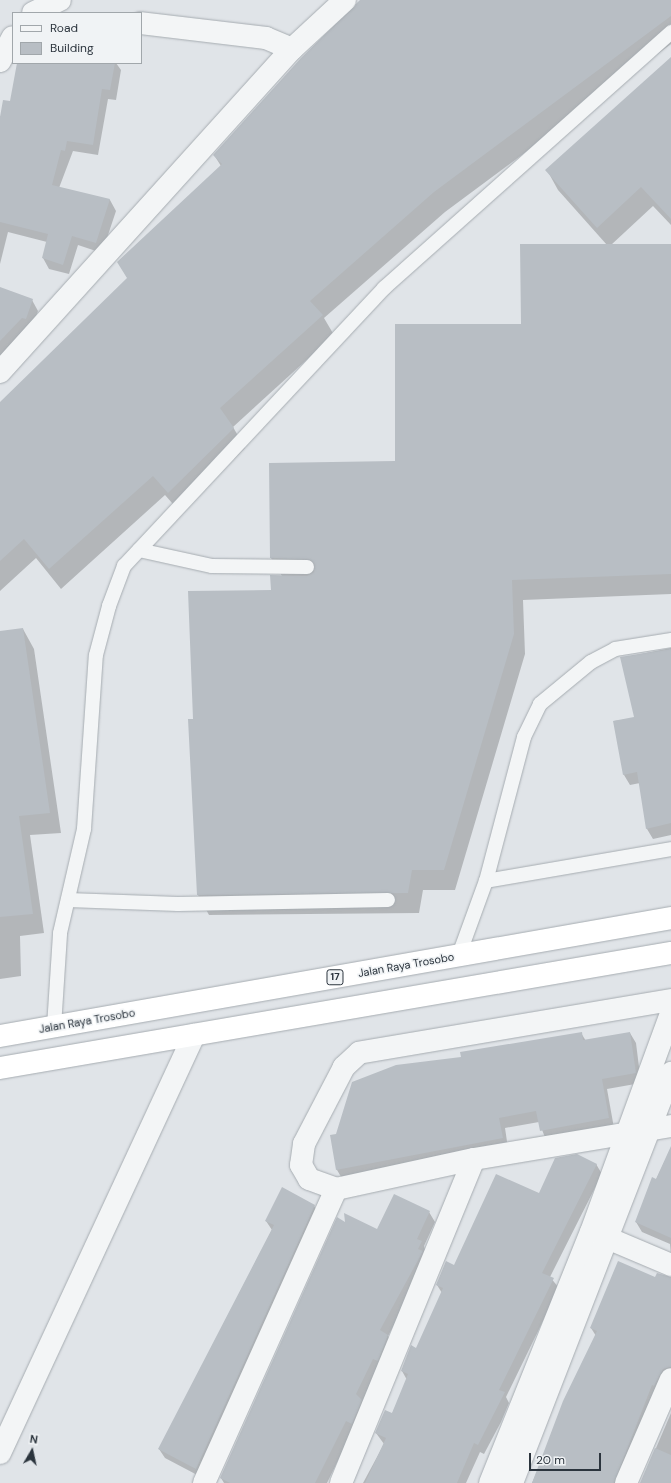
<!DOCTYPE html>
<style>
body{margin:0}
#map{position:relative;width:671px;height:1483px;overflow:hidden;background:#e0e4e8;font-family:"DM Sans",sans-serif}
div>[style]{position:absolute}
.shadow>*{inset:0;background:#0003}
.building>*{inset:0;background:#b8bec4}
.roads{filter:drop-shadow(0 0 1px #a6acb1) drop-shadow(0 0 1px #a6acb1)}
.service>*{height:14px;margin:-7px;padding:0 7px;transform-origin:7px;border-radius:7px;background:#f3f5f6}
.minor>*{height:22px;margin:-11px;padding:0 11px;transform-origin:11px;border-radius:11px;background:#f3f5f6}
.trunk>*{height:22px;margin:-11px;padding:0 11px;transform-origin:11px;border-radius:11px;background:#fff}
span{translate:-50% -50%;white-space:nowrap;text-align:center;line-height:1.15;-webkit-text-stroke:3px #f0f3f5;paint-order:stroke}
.shield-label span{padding:1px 3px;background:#f0f3f5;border:1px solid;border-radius:3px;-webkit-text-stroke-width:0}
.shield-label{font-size:10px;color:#2b343d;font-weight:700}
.street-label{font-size:11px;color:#2b343d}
.legend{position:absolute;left:12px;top:12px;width:130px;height:52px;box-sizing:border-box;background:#f0f3f5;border:1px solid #a1a7ab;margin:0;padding:5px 7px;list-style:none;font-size:12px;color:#2b343d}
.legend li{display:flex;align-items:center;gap:8px;height:20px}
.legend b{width:20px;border:1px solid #a1a7ab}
.north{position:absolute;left:12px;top:1431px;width:40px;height:40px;-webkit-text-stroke:3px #f0f3f5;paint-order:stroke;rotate:9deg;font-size:11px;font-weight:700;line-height:16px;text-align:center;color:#2b343d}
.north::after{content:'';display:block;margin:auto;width:14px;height:18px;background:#2b343d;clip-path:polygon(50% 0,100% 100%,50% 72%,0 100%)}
.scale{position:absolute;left:529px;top:1453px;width:72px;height:18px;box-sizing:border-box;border:2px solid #2b343d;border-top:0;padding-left:5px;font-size:12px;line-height:14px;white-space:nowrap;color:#2b343d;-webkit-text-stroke:3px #f0f3f5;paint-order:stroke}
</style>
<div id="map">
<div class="shadow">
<div style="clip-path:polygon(361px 0,671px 0,671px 44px,445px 212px,324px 318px,334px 335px,233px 427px,245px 448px,180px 512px,165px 495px,61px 589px,36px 558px,0 591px,0 403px,128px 279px,118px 262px,221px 166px,214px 155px)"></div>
<div style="clip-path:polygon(671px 59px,671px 225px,653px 206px,611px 245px,671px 245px,671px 594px,523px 600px,525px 654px,455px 890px,423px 890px,419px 913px,209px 915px,198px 895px,194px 720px,282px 576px,271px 558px,396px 462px,522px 325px,607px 245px,558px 190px,547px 170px)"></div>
<div style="clip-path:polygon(28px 63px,116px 63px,121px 70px,116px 100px,108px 99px,98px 155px,73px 151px,59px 188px,110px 200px,116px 211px,102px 253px,78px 245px,69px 274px,49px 269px,43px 258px,47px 242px,8px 232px,0 264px,0 117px,11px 103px)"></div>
<div style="clip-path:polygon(0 288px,32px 300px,38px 311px,31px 329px,0 357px)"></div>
<div style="clip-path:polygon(23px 629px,34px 649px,61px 833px,30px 835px,44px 933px,20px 936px,21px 976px,0 979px,0 632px)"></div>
<div style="clip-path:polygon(671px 648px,671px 835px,653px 839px,647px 829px,640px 783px,630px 785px,624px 775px,614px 721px,636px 718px,621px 658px)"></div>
<div style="clip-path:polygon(581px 1033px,586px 1041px,630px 1033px,636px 1043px,641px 1083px,607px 1089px,614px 1128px,546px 1140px,539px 1122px,505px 1128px,508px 1148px,343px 1180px,337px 1170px,337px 1135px,462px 1058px)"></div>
<div style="clip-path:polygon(671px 1148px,671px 1255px,670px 1244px,642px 1232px,636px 1222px)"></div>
<div style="clip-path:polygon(596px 1164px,602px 1174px,550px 1277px,559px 1288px,506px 1397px,509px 1403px,501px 1422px,484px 1454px,480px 1452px,466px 1483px,363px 1483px,384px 1444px,376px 1433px,392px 1414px,407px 1380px,402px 1371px,417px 1349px,442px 1293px,437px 1285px,539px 1194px)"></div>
<div style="clip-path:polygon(314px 1206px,320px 1215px,201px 1477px,165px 1458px,159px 1449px,272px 1230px,266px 1221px)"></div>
<div style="clip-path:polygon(429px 1212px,435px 1222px,424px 1246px,428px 1262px,388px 1336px,394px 1346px,327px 1483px,224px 1483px,221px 1478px,346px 1224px,378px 1230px)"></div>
<div style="clip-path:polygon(655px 1278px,671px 1278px,671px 1378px,622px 1483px,532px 1483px,596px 1336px,591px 1328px)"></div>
<div style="clip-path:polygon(671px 1413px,671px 1483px,641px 1483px)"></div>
</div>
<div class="building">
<div style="clip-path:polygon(360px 0,671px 0,671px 16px,434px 192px,310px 301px,323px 315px,220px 408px,234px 428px,168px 493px,153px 476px,49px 569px,24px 539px,0 561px,0 402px,127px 278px,117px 262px,222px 164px,213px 155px,301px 58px)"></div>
<div style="clip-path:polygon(671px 57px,671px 219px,641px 187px,597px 228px,545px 170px)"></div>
<div style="clip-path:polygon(17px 63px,115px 63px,110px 90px,102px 89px,93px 145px,67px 141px,65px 151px,61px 150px,52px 185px,110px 199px,96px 243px,72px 236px,63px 265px,42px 258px,48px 234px,0 222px,0 117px,3px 100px,10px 101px)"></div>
<div style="clip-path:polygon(520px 244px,671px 244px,671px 574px,512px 580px,514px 634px,444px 870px,412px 870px,408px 893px,197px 895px,188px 719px,193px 719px,188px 591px,271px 590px,270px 575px,307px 576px,314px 572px,311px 560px,270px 558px,269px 463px,395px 461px,395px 324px,521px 324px)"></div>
<div style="clip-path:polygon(0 287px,33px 299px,26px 319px,22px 318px,0 341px)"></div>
<div style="clip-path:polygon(23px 628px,50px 813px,19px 816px,33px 914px,0 917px,0 631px)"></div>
<div style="clip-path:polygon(671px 649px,671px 823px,646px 829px,637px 772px,623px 775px,613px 721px,634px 717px,620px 657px)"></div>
<div style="clip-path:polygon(582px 1032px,583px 1040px,630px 1032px,636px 1073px,602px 1079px,609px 1118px,540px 1131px,536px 1111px,499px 1118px,503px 1138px,336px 1170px,330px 1135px,336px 1134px,352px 1082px,396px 1065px,461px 1057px,460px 1052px)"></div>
<div style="clip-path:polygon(671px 1146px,671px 1238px,635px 1222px,652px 1177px,656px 1179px)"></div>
<div style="clip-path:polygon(577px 1154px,597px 1164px,542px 1273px,554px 1278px,499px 1390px,505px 1392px,478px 1445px,474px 1443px,457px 1483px,365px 1483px,386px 1438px,375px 1433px,385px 1410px,392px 1413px,408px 1374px,401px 1371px,411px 1345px,416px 1348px,443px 1288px,436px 1285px,446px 1261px,454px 1265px,496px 1174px,539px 1193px,555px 1158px)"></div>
<div style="clip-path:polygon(282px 1187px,315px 1205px,196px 1469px,158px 1449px,274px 1225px,265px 1221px)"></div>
<div style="clip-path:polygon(394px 1194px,430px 1211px,417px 1239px,422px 1241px,418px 1249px,423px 1251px,380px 1330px,388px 1335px,378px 1361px,373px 1359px,356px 1394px,362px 1400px,352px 1424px,346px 1421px,315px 1483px,230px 1483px,220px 1478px,337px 1217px,345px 1222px,344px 1213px,377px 1229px)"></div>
<div style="clip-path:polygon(618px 1261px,655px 1277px,657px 1273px,671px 1277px,671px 1367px,663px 1369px,654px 1386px,652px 1385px,614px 1483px,532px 1483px,563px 1401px,597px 1331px,590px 1328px)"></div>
<div style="clip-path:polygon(655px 1448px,671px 1455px,671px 1483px,640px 1483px)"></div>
</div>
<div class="roads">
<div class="service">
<div style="left:139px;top:550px;width:75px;rotate:12.4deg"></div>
<div style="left:212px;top:566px;width:95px;rotate:0.6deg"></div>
<div style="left:486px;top:881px;width:188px;rotate:-9.8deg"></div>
<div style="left:68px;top:900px;width:110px;rotate:2.1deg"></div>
<div style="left:178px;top:904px;width:210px;rotate:-1.1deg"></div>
<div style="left:459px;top:955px;width:79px;rotate:-70deg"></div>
<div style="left:486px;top:881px;width:149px;rotate:-75.2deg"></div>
<div style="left:524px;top:737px;width:37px;rotate:-64deg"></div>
<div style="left:540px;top:704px;width:66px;rotate:-39.5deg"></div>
<div style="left:591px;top:662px;width:27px;rotate:-28deg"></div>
<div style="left:615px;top:649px;width:57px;rotate:-9.1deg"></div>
<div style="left:54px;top:1027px;width:94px;rotate:-86.3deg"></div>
<div style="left:60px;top:933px;width:107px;rotate:-77deg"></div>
<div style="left:84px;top:829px;width:174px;rotate:-86.1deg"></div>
<div style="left:96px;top:655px;width:51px;rotate:-75.1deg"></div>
<div style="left:109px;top:606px;width:43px;rotate:-69.4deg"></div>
<div style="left:124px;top:566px;width:381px;rotate:-46.9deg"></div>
<div style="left:384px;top:288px;width:385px;rotate:-41.7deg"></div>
</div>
<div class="minor">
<div style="left:33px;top:13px;width:30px;rotate:-26deg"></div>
<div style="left:292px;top:49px;width:72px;rotate:-42.8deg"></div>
<div style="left:0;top:61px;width:27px;rotate:-62deg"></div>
<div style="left:0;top:372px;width:435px;rotate:-47.9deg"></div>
<div style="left:292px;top:49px;width:28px;rotate:-157deg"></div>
<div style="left:266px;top:38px;width:126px;rotate:-173.2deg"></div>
<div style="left:671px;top:1000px;width:316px;rotate:170.4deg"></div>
<div style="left:359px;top:1053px;width:21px;rotate:137deg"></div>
<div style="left:344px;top:1067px;width:87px;rotate:117.5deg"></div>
<div style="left:304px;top:1144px;width:21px;rotate:98deg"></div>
<div style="left:301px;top:1165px;width:16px;rotate:60deg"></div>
<div style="left:309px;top:1179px;width:29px;rotate:20deg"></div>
<div style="left:336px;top:1189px;width:141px;rotate:-12.3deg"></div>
<div style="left:474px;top:1159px;width:200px;rotate:-9.5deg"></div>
<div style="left:593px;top:1232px;width:85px;rotate:22.9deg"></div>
<div style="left:0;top:1453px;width:461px;rotate:-65.1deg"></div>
<div style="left:204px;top:1483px;width:322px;rotate:-65.8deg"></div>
<div style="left:341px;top:1483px;width:350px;rotate:-67.7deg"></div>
<div style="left:490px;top:1483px;width:271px;rotate:-68.1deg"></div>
<div style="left:591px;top:1232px;width:233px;rotate:-69.9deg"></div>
<div style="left:512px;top:1483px;width:440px;rotate:-68.8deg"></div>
<div style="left:626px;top:1483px;width:113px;rotate:-66.6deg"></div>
</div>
<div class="trunk">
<div style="left:0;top:1036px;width:681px;rotate:-9.97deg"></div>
<div style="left:0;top:1068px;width:681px;rotate:-9.73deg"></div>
</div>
</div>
<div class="shield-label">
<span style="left:335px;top:977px">17</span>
</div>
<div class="street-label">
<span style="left:406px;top:965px;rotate:-10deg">Jalan Raya Trosobo</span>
<span style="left:87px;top:1021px;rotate:-10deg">Jalan Raya Trosobo</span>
</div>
<ul class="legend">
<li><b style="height:5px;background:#f3f5f6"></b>Road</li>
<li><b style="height:11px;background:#b8bec4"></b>Building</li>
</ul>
<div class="north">N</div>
<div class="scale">20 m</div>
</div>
